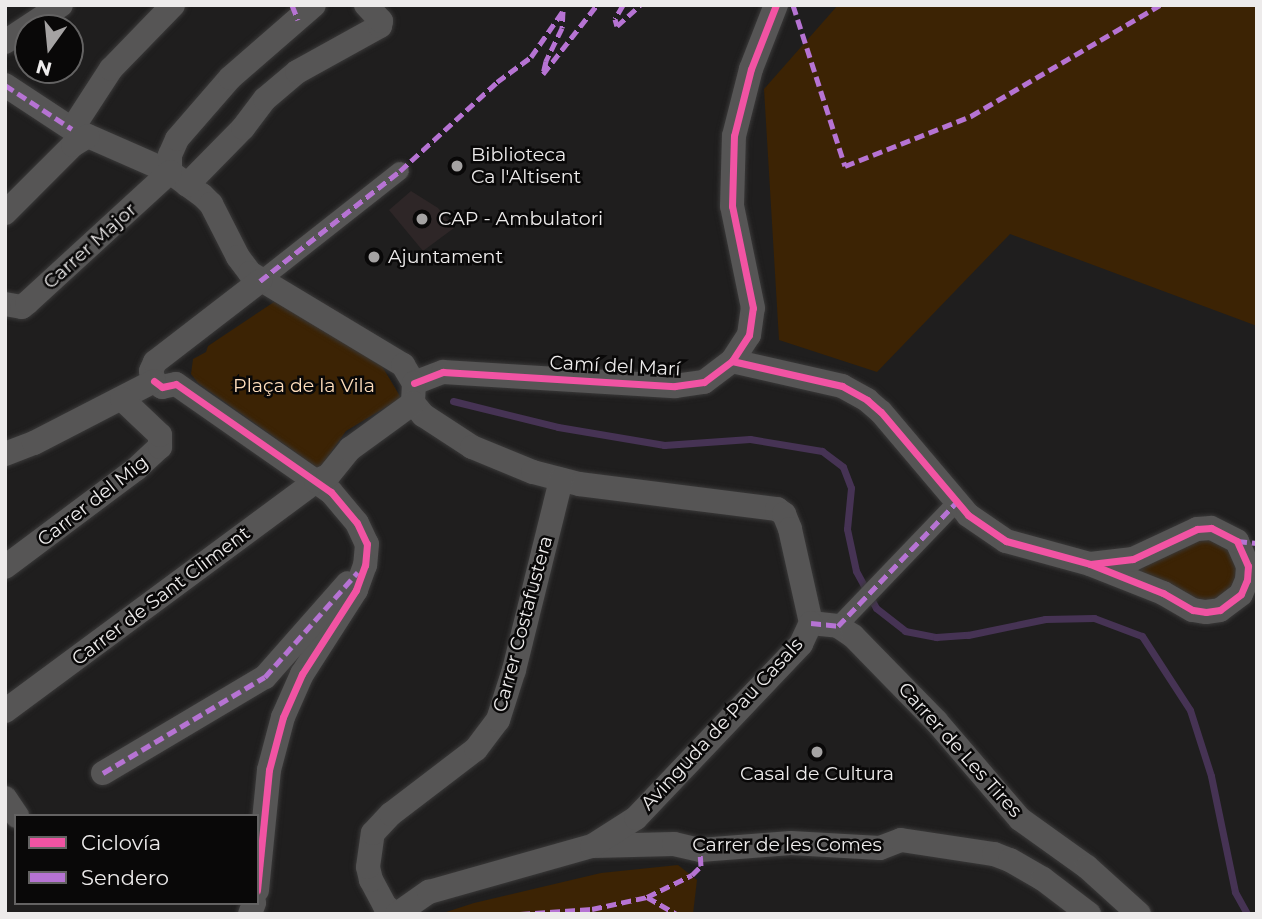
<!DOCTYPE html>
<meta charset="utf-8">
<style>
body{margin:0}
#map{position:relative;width:1262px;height:919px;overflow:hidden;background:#1f1e1e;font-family:Montserrat,sans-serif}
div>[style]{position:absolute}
.built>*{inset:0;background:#2e2627}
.green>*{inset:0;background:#3c2304}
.stream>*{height:7px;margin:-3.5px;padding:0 3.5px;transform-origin:3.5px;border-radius:3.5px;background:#463354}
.roads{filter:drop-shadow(0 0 2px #3a3939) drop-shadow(0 0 2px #3a3939)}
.pedestrian>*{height:18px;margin:-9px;padding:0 9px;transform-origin:9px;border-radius:9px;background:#565555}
.minor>*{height:24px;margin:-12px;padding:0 12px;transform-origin:12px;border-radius:12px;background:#565555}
.quiet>*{height:5px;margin-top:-2.5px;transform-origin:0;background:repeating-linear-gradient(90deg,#b673d3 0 10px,transparent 0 15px)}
.cycleway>*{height:7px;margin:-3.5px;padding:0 3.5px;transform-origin:3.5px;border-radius:3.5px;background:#f153a3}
.dots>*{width:19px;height:19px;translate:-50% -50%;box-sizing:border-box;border:4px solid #090808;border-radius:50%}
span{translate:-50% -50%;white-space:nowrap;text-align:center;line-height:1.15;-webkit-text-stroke:5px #090808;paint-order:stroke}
.poi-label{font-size:19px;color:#edebeb}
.left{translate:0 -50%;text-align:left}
.street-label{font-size:19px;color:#edebeb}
.park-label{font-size:19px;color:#feddbb}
.frame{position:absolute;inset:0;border:7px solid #edebeb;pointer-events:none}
.legend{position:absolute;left:14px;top:814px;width:245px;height:91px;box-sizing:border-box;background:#090808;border:2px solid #646363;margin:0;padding:9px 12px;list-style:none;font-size:21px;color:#edebeb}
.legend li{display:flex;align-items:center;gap:14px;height:35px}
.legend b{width:35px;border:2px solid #646363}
.north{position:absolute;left:14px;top:14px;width:70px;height:70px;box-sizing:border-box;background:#090808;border:2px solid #646363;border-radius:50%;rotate:195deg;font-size:19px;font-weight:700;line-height:28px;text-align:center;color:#edebeb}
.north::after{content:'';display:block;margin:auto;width:24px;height:32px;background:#a5a3a3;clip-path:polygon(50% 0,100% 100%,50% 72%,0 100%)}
</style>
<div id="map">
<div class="built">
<div style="clip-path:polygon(411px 191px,438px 208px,454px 228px,423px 251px,389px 210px)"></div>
</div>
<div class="green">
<div style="clip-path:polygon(838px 5px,1257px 5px,1257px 326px,1010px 234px,877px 372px,779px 340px,764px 89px)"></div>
<div style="clip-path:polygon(277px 300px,382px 366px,401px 398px,346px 431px,319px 469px,198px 383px,191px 374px,193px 359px,206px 352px,208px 346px)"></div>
<div style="clip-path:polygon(1199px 535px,1230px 546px,1239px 576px,1228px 594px,1208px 603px,1132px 573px)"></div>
<div style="clip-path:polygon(678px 865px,697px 880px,693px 914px,443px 913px,474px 903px,601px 873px)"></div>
</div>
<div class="stream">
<div style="left:453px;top:401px;width:108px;rotate:13.9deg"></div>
<div style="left:558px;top:427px;width:108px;rotate:9.6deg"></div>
<div style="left:664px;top:445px;width:86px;rotate:-4deg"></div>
<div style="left:750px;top:439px;width:73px;rotate:9.5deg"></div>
<div style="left:822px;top:451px;width:26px;rotate:37deg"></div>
<div style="left:843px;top:467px;width:22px;rotate:69deg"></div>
<div style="left:851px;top:488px;width:41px;rotate:95.6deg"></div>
<div style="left:847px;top:529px;width:43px;rotate:77.9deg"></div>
<div style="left:856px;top:571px;width:42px;rotate:61.6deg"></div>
<div style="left:876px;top:608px;width:37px;rotate:38deg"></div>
<div style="left:905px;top:631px;width:32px;rotate:11deg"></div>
<div style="left:936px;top:637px;width:32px;rotate:-4deg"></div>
<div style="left:968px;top:635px;width:79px;rotate:-11.7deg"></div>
<div style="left:1045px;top:619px;width:49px;rotate:-1.2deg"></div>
<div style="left:1094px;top:618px;width:51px;rotate:20.6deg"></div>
<div style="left:1142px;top:636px;width:88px;rotate:57deg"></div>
<div style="left:1190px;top:710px;width:69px;rotate:72.3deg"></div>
<div style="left:1211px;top:776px;width:118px;rotate:78.3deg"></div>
<div style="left:1235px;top:892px;width:25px;rotate:61deg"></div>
</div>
<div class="roads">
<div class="pedestrian">
<div style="left:260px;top:281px;width:178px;rotate:-38.2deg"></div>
<div style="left:838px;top:626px;width:170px;rotate:-46.2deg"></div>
</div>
<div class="minor">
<div style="left:5px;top:42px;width:67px;rotate:-33.5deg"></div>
<div style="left:5px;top:85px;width:80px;rotate:33.3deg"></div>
<div style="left:72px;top:129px;width:107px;rotate:23.7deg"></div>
<div style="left:170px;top:172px;width:39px;rotate:36deg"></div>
<div style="left:202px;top:195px;width:13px;rotate:45deg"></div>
<div style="left:211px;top:204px;width:59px;rotate:63deg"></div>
<div style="left:238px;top:257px;width:20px;rotate:53deg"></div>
<div style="left:250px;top:273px;width:179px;rotate:31deg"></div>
<div style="left:403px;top:365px;width:21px;rotate:59deg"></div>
<div style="left:72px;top:129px;width:72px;rotate:-57deg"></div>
<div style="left:111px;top:69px;width:89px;rotate:-45.9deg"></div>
<div style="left:170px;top:172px;width:17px;rotate:-90deg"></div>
<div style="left:170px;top:155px;width:17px;rotate:-66deg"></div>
<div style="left:177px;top:139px;width:81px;rotate:-49deg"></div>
<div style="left:230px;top:78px;width:111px;rotate:-41deg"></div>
<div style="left:187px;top:185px;width:80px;rotate:-45.5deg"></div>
<div style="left:243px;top:128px;width:36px;rotate:-53deg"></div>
<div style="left:265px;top:99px;width:42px;rotate:-40.2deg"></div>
<div style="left:297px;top:72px;width:95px;rotate:-29deg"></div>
<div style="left:380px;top:26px;width:5px;rotate:-79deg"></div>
<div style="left:381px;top:21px;width:22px;rotate:-133deg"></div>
<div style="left:5px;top:213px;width:96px;rotate:-45deg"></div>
<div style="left:73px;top:145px;width:17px;rotate:-31deg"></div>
<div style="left:5px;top:304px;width:17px;rotate:10deg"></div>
<div style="left:22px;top:307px;width:6px;rotate:-39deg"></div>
<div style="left:27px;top:303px;width:194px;rotate:-42.5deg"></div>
<div style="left:732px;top:361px;width:113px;rotate:12.8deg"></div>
<div style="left:842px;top:386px;width:29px;rotate:29deg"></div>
<div style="left:867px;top:400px;width:18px;rotate:41deg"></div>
<div style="left:881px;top:412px;width:135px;rotate:49.8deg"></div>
<div style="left:968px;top:515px;width:46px;rotate:34.4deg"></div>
<div style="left:1006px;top:541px;width:87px;rotate:15.3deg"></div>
<div style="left:1090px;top:564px;width:79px;rotate:21.7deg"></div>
<div style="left:1163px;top:593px;width:34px;rotate:30deg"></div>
<div style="left:1193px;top:610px;width:13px;rotate:9deg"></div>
<div style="left:1206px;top:612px;width:14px;rotate:-8deg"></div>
<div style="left:1220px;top:610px;width:26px;rotate:-37deg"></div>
<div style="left:1241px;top:594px;width:15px;rotate:-67deg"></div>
<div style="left:1247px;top:580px;width:14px;rotate:-86deg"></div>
<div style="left:1248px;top:566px;width:27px;rotate:-114deg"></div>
<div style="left:1237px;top:541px;width:29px;rotate:-153deg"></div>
<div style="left:1211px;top:528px;width:14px;rotate:176deg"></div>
<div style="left:1197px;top:529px;width:71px;rotate:154.9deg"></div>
<div style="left:1133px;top:559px;width:43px;rotate:173.4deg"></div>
<div style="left:154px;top:381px;width:10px;rotate:37deg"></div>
<div style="left:162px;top:387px;width:14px;rotate:-12deg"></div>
<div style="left:176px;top:384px;width:189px;rotate:34.9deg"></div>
<div style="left:331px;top:492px;width:40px;rotate:50deg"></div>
<div style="left:357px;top:523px;width:23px;rotate:65deg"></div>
<div style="left:367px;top:544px;width:21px;rotate:95deg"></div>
<div style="left:365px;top:565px;width:27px;rotate:110deg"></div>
<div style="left:356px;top:590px;width:100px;rotate:122.7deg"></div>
<div style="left:302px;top:674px;width:47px;rotate:113.8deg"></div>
<div style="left:283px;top:717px;width:55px;rotate:104.8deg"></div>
<div style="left:269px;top:770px;width:121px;rotate:95.7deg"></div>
<div style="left:154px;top:381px;width:10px;rotate:-107deg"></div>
<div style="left:151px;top:371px;width:10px;rotate:-66deg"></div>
<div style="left:155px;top:362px;width:133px;rotate:-37.6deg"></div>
<div style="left:414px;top:383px;width:31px;rotate:-21deg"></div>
<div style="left:443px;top:372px;width:232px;rotate:3.5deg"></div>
<div style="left:675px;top:386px;width:29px;rotate:-8deg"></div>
<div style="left:704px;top:382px;width:35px;rotate:-37deg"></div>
<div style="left:732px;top:361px;width:31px;rotate:-57deg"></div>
<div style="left:749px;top:335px;width:27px;rotate:-82deg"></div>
<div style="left:753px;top:308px;width:104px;rotate:-101.6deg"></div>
<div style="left:732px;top:206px;width:70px;rotate:-88.4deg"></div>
<div style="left:734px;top:136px;width:69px;rotate:-75.8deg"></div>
<div style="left:751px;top:69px;width:69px;rotate:-68.7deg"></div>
<div style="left:414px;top:383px;width:20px;rotate:93deg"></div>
<div style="left:413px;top:403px;width:16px;rotate:50deg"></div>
<div style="left:423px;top:415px;width:59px;rotate:33.1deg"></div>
<div style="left:472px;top:447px;width:66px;rotate:22.3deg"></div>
<div style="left:533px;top:472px;width:48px;rotate:14.6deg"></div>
<div style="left:579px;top:484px;width:200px;rotate:7.2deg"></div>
<div style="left:777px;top:509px;width:9px;rotate:36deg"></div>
<div style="left:784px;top:514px;width:16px;rotate:68deg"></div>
<div style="left:790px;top:529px;width:96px;rotate:77.4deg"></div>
<div style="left:5px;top:454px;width:31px;rotate:-21deg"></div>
<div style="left:34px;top:443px;width:135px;rotate:-27.3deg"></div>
<div style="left:5px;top:567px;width:164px;rotate:-36.8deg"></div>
<div style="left:136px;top:469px;width:33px;rotate:-43deg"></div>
<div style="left:160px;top:447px;width:12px;rotate:-90deg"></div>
<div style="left:160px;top:435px;width:52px;rotate:-136.5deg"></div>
<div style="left:811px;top:623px;width:27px;rotate:6deg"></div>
<div style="left:838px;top:626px;width:18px;rotate:34deg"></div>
<div style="left:853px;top:636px;width:119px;rotate:45.7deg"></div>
<div style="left:936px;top:721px;width:129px;rotate:49.4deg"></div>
<div style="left:1020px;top:819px;width:82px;rotate:35.6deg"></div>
<div style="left:1087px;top:867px;width:70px;rotate:42.1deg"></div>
<div style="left:5px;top:711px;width:387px;rotate:-36.5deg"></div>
<div style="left:316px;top:481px;width:13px;rotate:-23deg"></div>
<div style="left:328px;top:476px;width:35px;rotate:-51deg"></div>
<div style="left:350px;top:449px;width:78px;rotate:-36.1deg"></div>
<div style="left:103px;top:773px;width:188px;rotate:-30.7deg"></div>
<div style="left:265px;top:677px;width:125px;rotate:-48.6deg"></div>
<div style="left:5px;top:798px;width:22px;rotate:56deg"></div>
<div style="left:593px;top:846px;width:81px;rotate:-1.4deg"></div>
<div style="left:674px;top:844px;width:27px;rotate:13deg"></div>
<div style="left:700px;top:850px;width:91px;rotate:-4.4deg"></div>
<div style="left:791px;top:843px;width:89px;rotate:3.2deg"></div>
<div style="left:880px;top:848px;width:22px;rotate:-21deg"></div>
<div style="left:901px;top:840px;width:94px;rotate:8.6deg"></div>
<div style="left:994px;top:854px;width:17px;rotate:21deg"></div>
<div style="left:1010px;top:860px;width:38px;rotate:30deg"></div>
<div style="left:1043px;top:879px;width:58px;rotate:37.3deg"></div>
<div style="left:250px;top:914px;width:12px;rotate:-70deg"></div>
<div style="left:395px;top:914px;width:13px;rotate:-141deg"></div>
<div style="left:385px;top:906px;width:30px;rotate:-118deg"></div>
<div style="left:371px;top:880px;width:13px;rotate:-103deg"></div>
<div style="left:368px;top:867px;width:34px;rotate:-82deg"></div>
<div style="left:373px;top:833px;width:26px;rotate:-47deg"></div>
<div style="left:391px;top:814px;width:107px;rotate:-37.4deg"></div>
<div style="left:476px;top:749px;width:36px;rotate:-53deg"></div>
<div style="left:498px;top:720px;width:52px;rotate:-72.3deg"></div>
<div style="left:514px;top:670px;width:196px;rotate:-76.1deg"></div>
<div style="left:397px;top:914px;width:39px;rotate:-35deg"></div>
<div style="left:429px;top:892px;width:169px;rotate:-15.8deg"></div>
<div style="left:592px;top:846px;width:52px;rotate:-32.5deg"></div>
<div style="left:636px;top:818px;width:240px;rotate:-46.5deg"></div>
<div style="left:801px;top:644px;width:23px;rotate:-65deg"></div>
</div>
</div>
<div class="quiet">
<div style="left:292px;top:5px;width:16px;rotate:68deg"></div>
<div style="left:623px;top:5px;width:16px;rotate:120deg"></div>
<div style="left:615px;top:19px;width:7px;rotate:74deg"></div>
<div style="left:617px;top:26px;width:31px;rotate:-42deg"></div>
<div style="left:793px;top:5px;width:169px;rotate:72.1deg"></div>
<div style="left:845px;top:166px;width:136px;rotate:-21.6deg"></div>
<div style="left:971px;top:116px;width:219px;rotate:-30.4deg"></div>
<div style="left:5px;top:85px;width:80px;rotate:33.3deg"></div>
<div style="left:260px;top:281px;width:178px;rotate:-38.2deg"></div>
<div style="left:400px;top:171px;width:132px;rotate:-42.5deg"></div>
<div style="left:497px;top:82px;width:42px;rotate:-36.3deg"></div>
<div style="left:531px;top:57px;width:56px;rotate:-55.2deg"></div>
<div style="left:563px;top:11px;width:17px;rotate:93deg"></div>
<div style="left:562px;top:28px;width:37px;rotate:116deg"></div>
<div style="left:546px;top:61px;width:13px;rotate:103deg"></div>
<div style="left:543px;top:74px;width:88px;rotate:-52deg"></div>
<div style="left:1237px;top:541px;width:20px;rotate:6deg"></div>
<div style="left:811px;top:623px;width:27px;rotate:6deg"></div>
<div style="left:838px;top:626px;width:170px;rotate:-46.2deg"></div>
<div style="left:103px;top:773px;width:188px;rotate:-30.7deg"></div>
<div style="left:265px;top:677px;width:140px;rotate:-48.5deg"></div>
<div style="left:647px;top:897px;width:34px;rotate:30deg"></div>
<div style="left:520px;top:914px;width:72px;rotate:-4deg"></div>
<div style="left:592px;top:909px;width:56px;rotate:-12.3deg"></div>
<div style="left:647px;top:897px;width:50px;rotate:-26.1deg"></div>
<div style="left:692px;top:875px;width:13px;rotate:-45deg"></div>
<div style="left:701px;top:866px;width:16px;rotate:-94deg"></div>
</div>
<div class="cycleway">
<div style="left:732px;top:361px;width:113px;rotate:12.8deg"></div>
<div style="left:842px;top:386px;width:29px;rotate:29deg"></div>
<div style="left:867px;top:400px;width:18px;rotate:41deg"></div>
<div style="left:881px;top:412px;width:135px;rotate:49.8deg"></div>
<div style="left:968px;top:515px;width:46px;rotate:34.4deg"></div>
<div style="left:1006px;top:541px;width:87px;rotate:15.3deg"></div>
<div style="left:1090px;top:564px;width:79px;rotate:21.7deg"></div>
<div style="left:1163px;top:593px;width:34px;rotate:30deg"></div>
<div style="left:1193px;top:610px;width:13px;rotate:9deg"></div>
<div style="left:1206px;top:612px;width:14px;rotate:-8deg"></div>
<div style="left:1220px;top:610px;width:26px;rotate:-37deg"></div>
<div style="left:1241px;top:594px;width:15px;rotate:-67deg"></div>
<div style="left:1247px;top:580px;width:14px;rotate:-86deg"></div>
<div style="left:1248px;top:566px;width:27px;rotate:-114deg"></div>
<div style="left:1237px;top:541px;width:29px;rotate:-153deg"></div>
<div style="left:1211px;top:528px;width:14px;rotate:176deg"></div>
<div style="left:1197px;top:529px;width:71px;rotate:154.9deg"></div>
<div style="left:1133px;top:559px;width:43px;rotate:173.4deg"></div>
<div style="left:154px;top:381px;width:10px;rotate:37deg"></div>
<div style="left:162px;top:387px;width:14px;rotate:-12deg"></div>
<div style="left:176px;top:384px;width:189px;rotate:34.9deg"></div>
<div style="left:331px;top:492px;width:40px;rotate:50deg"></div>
<div style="left:357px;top:523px;width:23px;rotate:65deg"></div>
<div style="left:367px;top:544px;width:21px;rotate:95deg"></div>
<div style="left:365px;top:565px;width:27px;rotate:110deg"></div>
<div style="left:356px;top:590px;width:100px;rotate:122.7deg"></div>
<div style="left:302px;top:674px;width:47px;rotate:113.8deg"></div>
<div style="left:283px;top:717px;width:55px;rotate:104.8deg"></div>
<div style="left:269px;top:770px;width:121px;rotate:95.7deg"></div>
<div style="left:414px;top:383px;width:31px;rotate:-21deg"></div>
<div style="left:443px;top:372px;width:232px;rotate:3.5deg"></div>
<div style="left:675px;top:386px;width:29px;rotate:-8deg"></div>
<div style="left:704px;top:382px;width:35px;rotate:-37deg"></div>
<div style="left:732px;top:361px;width:31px;rotate:-57deg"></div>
<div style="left:749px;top:335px;width:27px;rotate:-82deg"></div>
<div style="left:753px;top:308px;width:104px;rotate:-101.6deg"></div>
<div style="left:732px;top:206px;width:70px;rotate:-88.4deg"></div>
<div style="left:734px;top:136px;width:69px;rotate:-75.8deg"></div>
<div style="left:751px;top:69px;width:69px;rotate:-68.7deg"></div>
</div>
<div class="dots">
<div style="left:457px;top:166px;background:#a5a3a3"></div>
<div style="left:422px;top:219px;background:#a5a3a3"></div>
<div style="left:374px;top:257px;background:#a5a3a3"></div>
<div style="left:817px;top:752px;background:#a5a3a3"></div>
</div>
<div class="poi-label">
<span class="left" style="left:471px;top:166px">Biblioteca<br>Ca l'Altisent</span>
<span class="left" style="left:438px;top:219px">CAP - Ambulatori</span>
<span class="left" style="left:388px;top:257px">Ajuntament</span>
<span style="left:817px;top:774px">Casal de Cultura</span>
</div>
<div class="street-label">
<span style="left:90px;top:246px;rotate:-42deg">Carrer Major</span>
<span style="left:615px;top:366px;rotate:3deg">Camí del Marí</span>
<span style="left:93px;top:501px;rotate:-38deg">Carrer del Mig</span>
<span style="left:161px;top:596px;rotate:-37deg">Carrer de Sant Climent</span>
<span style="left:523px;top:624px;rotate:-75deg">Carrer Costafustera</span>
<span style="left:722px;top:724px;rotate:-47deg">Avinguda de Pau Casals</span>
<span style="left:960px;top:750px;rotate:48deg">Carrer de Les Tires</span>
<span style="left:787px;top:845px">Carrer de les Comes</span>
</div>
<div class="park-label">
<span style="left:304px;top:386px">Plaça de la Vila</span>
</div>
<div class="frame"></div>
<ul class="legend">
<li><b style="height:9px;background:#f153a3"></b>Ciclovía</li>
<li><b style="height:9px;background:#b673d3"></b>Sendero</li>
</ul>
<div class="north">N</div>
</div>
